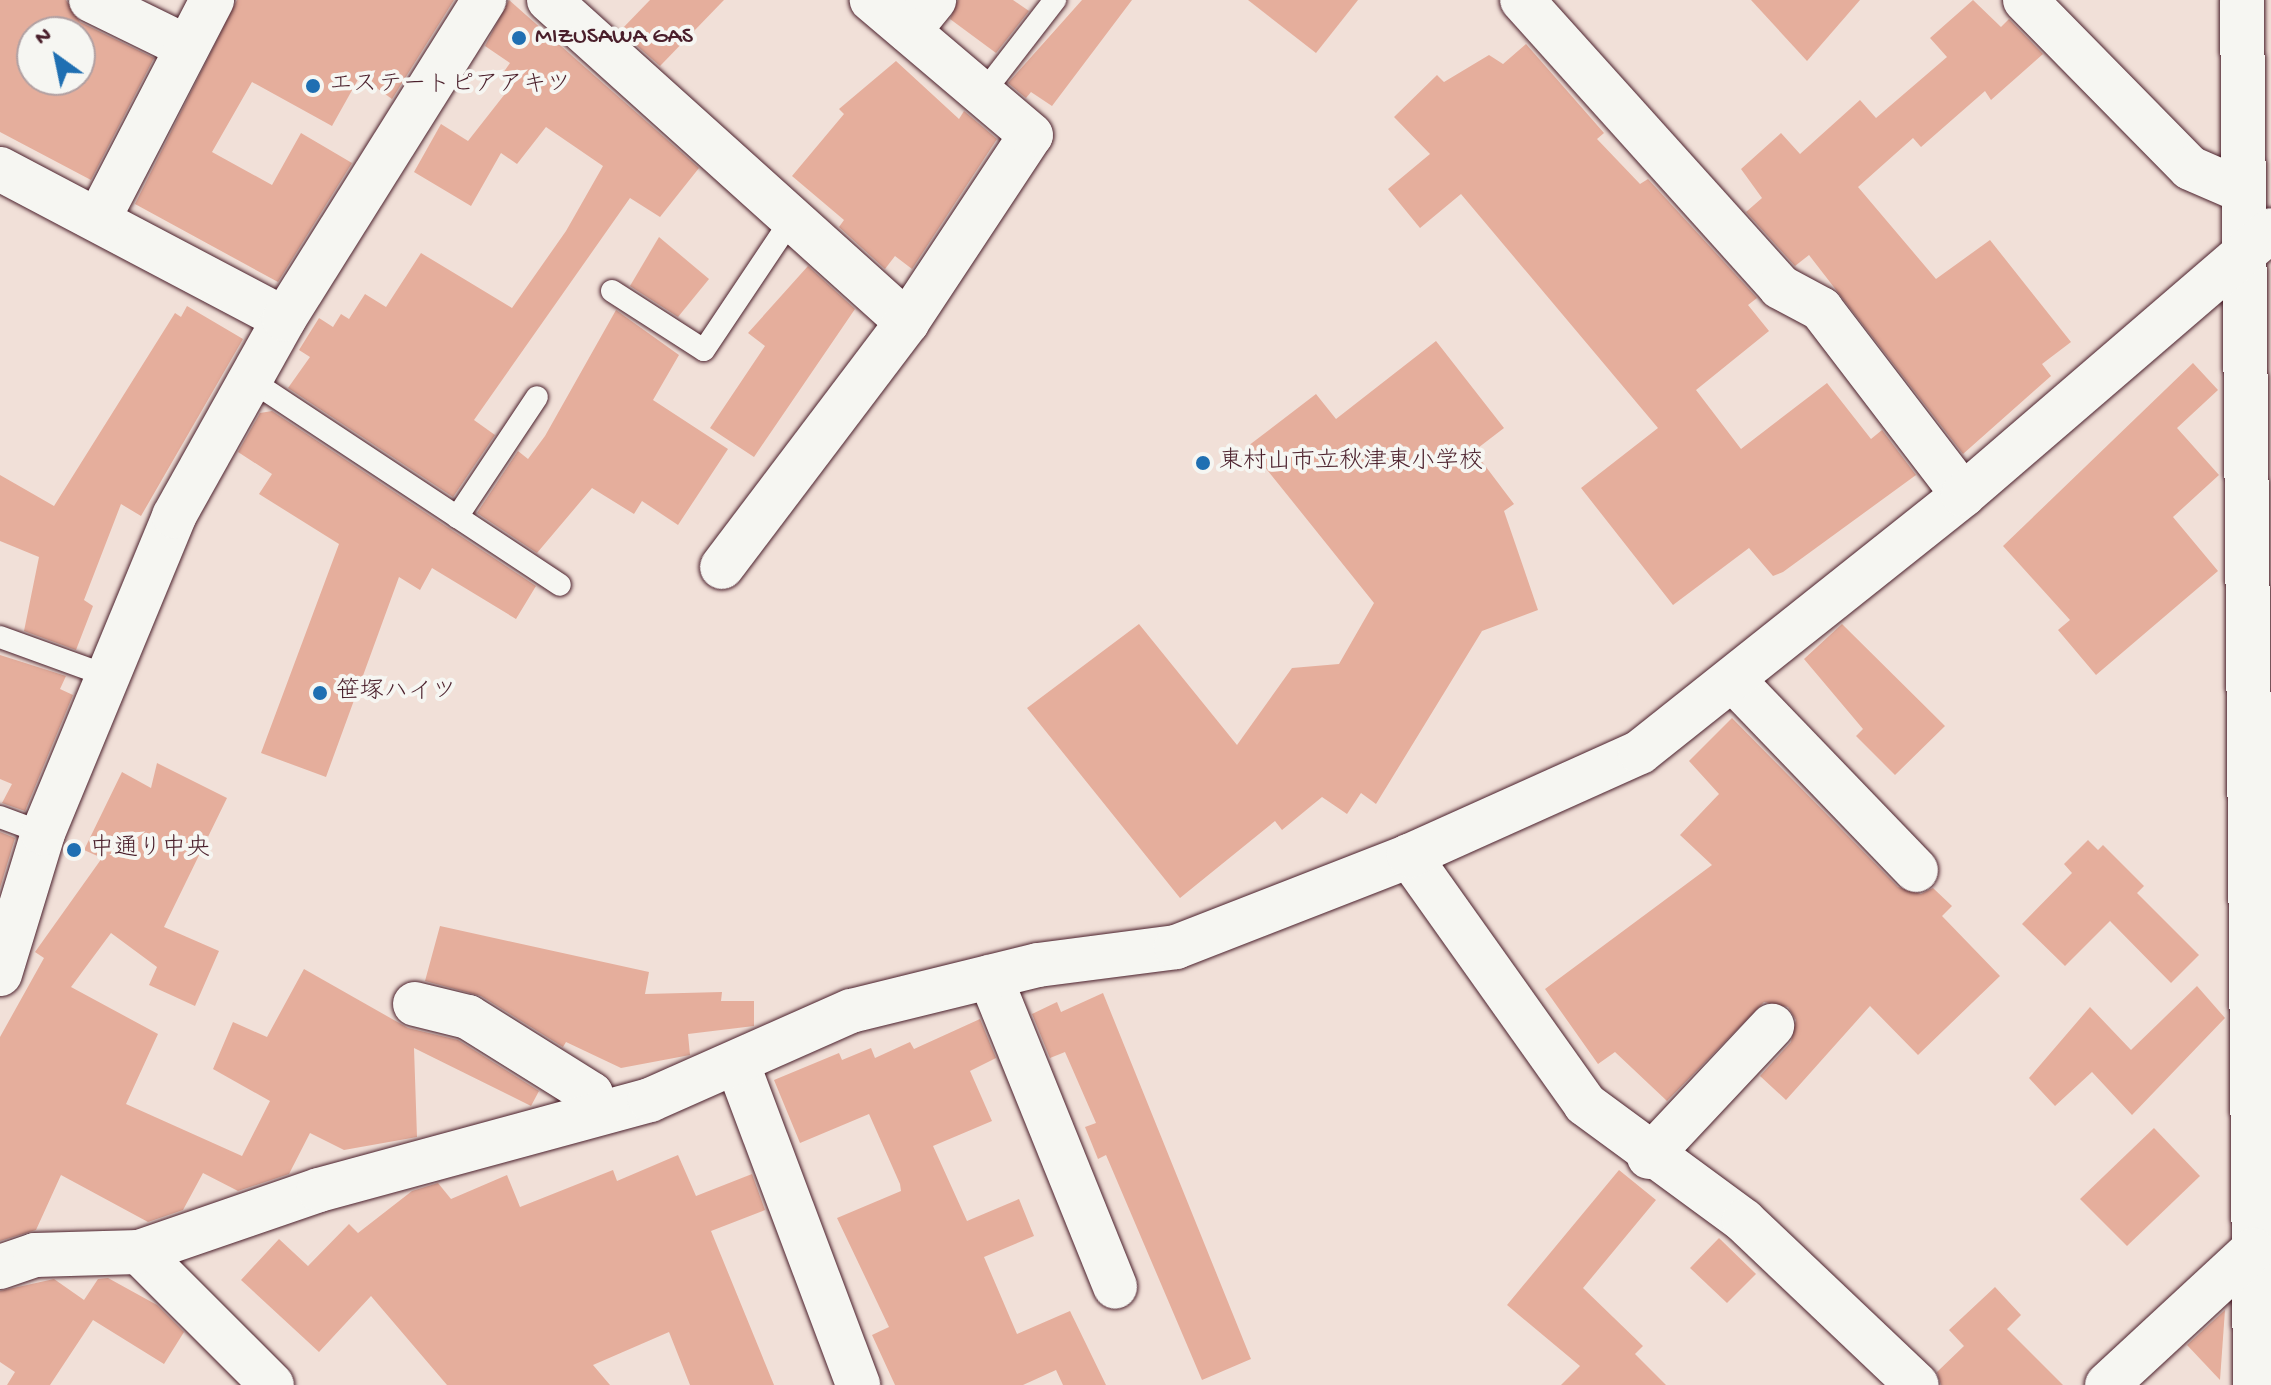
<!DOCTYPE html>
<meta charset="utf-8">
<style>
body{margin:0}
#map{position:relative;width:2271px;height:1385px;overflow:hidden;background:#f1e0d8;font-family:"Gochi Hand","Klee One",sans-serif}
div>[style]{position:absolute}
.building>*{inset:0;background:#e5ae9c}
.roads{filter:drop-shadow(0 0 2px #4a1f2b) drop-shadow(0 0 2px #4a1f2b)}
.lane>*{height:22px;margin:-11px;padding:0 11px;transform-origin:11px;border-radius:11px;background:#f6f6f2}
.street>*{height:44px;margin:-22px;padding:0 22px;transform-origin:22px;border-radius:22px;background:#f6f6f2}
.dots>*{width:22px;height:22px;translate:-50% -50%;box-sizing:border-box;border:4px solid #f6f6f2;border-radius:50%}
span{translate:-50% -50%;white-space:nowrap;text-align:center;line-height:1.15;-webkit-text-stroke:8px #f6f6f2;paint-order:stroke}
.poi-label{font-size:24px;color:#4a1f2b}
.left{translate:0 -50%;text-align:left}
.north{position:absolute;left:16px;top:16px;width:80px;height:80px;box-sizing:border-box;background:#f6f6f2;border:2px solid #b1a0a2;border-radius:50%;rotate:327deg;font-size:22px;font-weight:700;line-height:32px;text-align:center;color:#4a1f2b}
.north::after{content:'';display:block;margin:auto;width:28px;height:36px;background:#1f6fb2;clip-path:polygon(50% 0,100% 100%,50% 72%,0 100%)}
</style>
<div id="map">
<div class="building">
<div style="clip-path:polygon(evenodd,0 0,66px 0,80px 22px,154px 58px,91px 180px,0 132px,0 0,32px 32px,80px 32px,80px 80px,32px 80px,32px 32px)"></div>
<div style="clip-path:polygon(237px 0,454px 0,392px 99px,360px 76px,332px 126px,252px 82px,212px 152px,272px 185px,301px 133px,352px 163px,278px 282px,135px 204px)"></div>
<div style="clip-path:polygon(509px 0,699px 168px,660px 217px,630px 198px,474px 420px,495px 435px,453px 497px,288px 388px,310px 357px,299px 350px,319px 318px,333px 327px,341px 314px,349px 319px,365px 294px,386px 307px,421px 253px,512px 308px,566px 231px,603px 166px,546px 127px,517px 164px,501px 153px,471px 206px,414px 172px,441px 124px,468px 141px,515px 81px,503px 73px,510px 63px,485px 46px)"></div>
<div style="clip-path:polygon(650px 0,724px 0,660px 66px,620px 31px)"></div>
<div style="clip-path:polygon(958px 0,1013px 0,1029px 11px,996px 53px,950px 19px)"></div>
<div style="clip-path:polygon(1082px 0,1132px 0,1052px 106px,1031px 92px,1026px 98px,1008px 83px)"></div>
<div style="clip-path:polygon(1248px 0,1358px 0,1316px 53px)"></div>
<div style="clip-path:polygon(1751px 0,1860px 0,1807px 61px)"></div>
<div style="clip-path:polygon(1973px 0,2001px 27px,2009px 19px,2043px 54px,1991px 100px,1985px 91px,1921px 147px,1913px 138px,1858px 187px,1936px 279px,1990px 240px,2071px 342px,2042px 364px,2051px 376px,1963px 454px,1809px 255px,1795px 266px,1746px 212px,1762px 198px,1741px 169px,1781px 133px,1800px 154px,1860px 100px,1876px 118px,1947px 57px,1930px 38px)"></div>
<div style="clip-path:polygon(1526px 44px,1604px 133px,1597px 139px,1640px 184px,1648px 179px,1757px 298px,1748px 305px,1769px 331px,1696px 390px,1741px 449px,1827px 383px,1871px 439px,1882px 430px,1916px 475px,1783px 572px,1773px 576px,1749px 548px,1673px 605px,1581px 488px,1658px 428px,1461px 194px,1420px 228px,1388px 189px,1430px 154px,1394px 117px,1437px 75px,1444px 82px,1489px 55px,1503px 64px)"></div>
<div style="clip-path:polygon(896px 61px,959px 119px,964px 111px,997px 139px,912px 269px,895px 256px,885px 269px,839px 227px,844px 220px,792px 176px,844px 114px,839px 109px)"></div>
<div style="clip-path:polygon(659px 237px,709px 279px,678px 317px,630px 286px)"></div>
<div style="clip-path:polygon(808px 266px,855px 309px,754px 457px,710px 428px,765px 346px,748px 333px)"></div>
<div style="clip-path:polygon(187px 306px,243px 339px,141px 516px,121px 504px,84px 600px,93px 606px,76px 650px,24px 631px,39px 557px,0 541px,0 475px,54px 506px,175px 313px,181px 317px)"></div>
<div style="clip-path:polygon(616px 310px,679px 355px,653px 400px,728px 449px,678px 525px,642px 501px,634px 514px,592px 488px,537px 553px,477px 513px,518px 451px,528px 459px,545px 436px)"></div>
<div style="clip-path:polygon(1436px 341px,1504px 428px,1474px 451px,1514px 504px,1504px 511px,1538px 610px,1482px 631px,1376px 804px,1361px 793px,1347px 814px,1322px 797px,1282px 830px,1275px 821px,1180px 898px,1027px 708px,1139px 624px,1237px 745px,1292px 668px,1339px 664px,1374px 603px,1248px 446px,1316px 394px,1336px 419px)"></div>
<div style="clip-path:polygon(2193px 363px,2218px 390px,2177px 428px,2219px 475px,2173px 517px,2218px 571px,2096px 675px,2058px 630px,2070px 620px,2003px 546px)"></div>
<div style="clip-path:polygon(272px 411px,536px 586px,516px 619px,432px 568px,420px 590px,399px 577px,326px 777px,261px 753px,339px 544px,259px 494px,272px 474px,238px 452px,260px 413px)"></div>
<div style="clip-path:polygon(1842px 624px,1945px 726px,1895px 775px,1856px 736px,1863px 729px,1804px 659px)"></div>
<div style="clip-path:polygon(0 655px,66px 676px,60px 689px,73px 695px,25px 811px,2px 803px,12px 784px,0 779px)"></div>
<div style="clip-path:polygon(1732px 718px,1898px 887px,1921px 894px,1933px 888px,1952px 906px,1942px 916px,2000px 976px,1918px 1055px,1870px 1006px,1786px 1100px,1760px 1076px,1791px 1042px,1796px 1020px,1788px 1007px,1764px 1002px,1667px 1101px,1615px 1052px,1598px 1064px,1545px 989px,1712px 865px,1680px 835px,1719px 794px,1689px 761px)"></div>
<div style="clip-path:polygon(157px 763px,227px 798px,164px 927px,219px 951px,195px 1006px,149px 985px,157px 967px,111px 933px,71px 987px,158px 1034px,126px 1104px,242px 1156px,270px 1101px,213px 1069px,233px 1022px,267px 1037px,304px 969px,408px 1028px,458px 1040px,539px 1091px,531px 1106px,414px 1048px,417px 1137px,344px 1150px,310px 1133px,289px 1174px,238px 1191px,203px 1173px,183px 1210px,148px 1222px,61px 1175px,36px 1230px,0 1241px,0 1037px,44px 958px,35px 952px,102px 858px,84px 850px,122px 772px,151px 788px)"></div>
<div style="clip-path:polygon(0 832px,15px 838px,0 888px)"></div>
<div style="clip-path:polygon(2088px 840px,2098px 850px,2103px 845px,2144px 886px,2137px 893px,2199px 955px,2171px 983px,2110px 921px,2065px 966px,2022px 924px,2072px 873px,2064px 864px)"></div>
<div style="clip-path:polygon(440px 926px,649px 972px,645px 994px,722px 992px,721px 1001px,754px 1001px,754px 1026px,688px 1034px,690px 1055px,621px 1068px,566px 1042px,563px 1047px,481px 996px,425px 981px)"></div>
<div style="clip-path:polygon(2197px 986px,2225px 1018px,2132px 1115px,2092px 1072px,2055px 1106px,2029px 1078px,2090px 1007px,2131px 1050px)"></div>
<div style="clip-path:polygon(1103px 993px,1251px 1359px,1202px 1380px,1106px 1155px,1098px 1159px,1085px 1127px,1096px 1123px,1065px 1052px,1050px 1058px,1032px 1014px,1057px 1002px,1061px 1012px)"></div>
<div style="clip-path:polygon(980px 1019px,996px 1058px,970px 1071px,992px 1121px,933px 1146px,967px 1221px,1019px 1199px,1034px 1236px,984px 1257px,1017px 1334px,1070px 1311px,1106px 1385px,1063px 1385px,1056px 1370px,1023px 1385px,895px 1385px,872px 1335px,889px 1327px,837px 1218px,901px 1191px,900px 1184px,869px 1114px,800px 1143px,774px 1080px,839px 1053px,842px 1060px,871px 1048px,875px 1058px,910px 1042px,914px 1049px)"></div>
<div style="clip-path:polygon(2154px 1128px,2200px 1176px,2127px 1246px,2080px 1199px)"></div>
<div style="clip-path:polygon(678px 1155px,696px 1196px,752px 1174px,765px 1210px,711px 1231px,774px 1385px,690px 1385px,669px 1332px,593px 1365px,610px 1385px,447px 1385px,371px 1296px,319px 1352px,241px 1280px,279px 1239px,308px 1266px,349px 1224px,358px 1233px,412px 1191px,438px 1183px,451px 1199px,507px 1175px,520px 1207px,613px 1170px,617px 1181px)"></div>
<div style="clip-path:polygon(1619px 1170px,1656px 1200px,1583px 1288px,1643px 1346px,1635px 1354px,1666px 1385px,1561px 1385px,1580px 1366px,1507px 1305px)"></div>
<div style="clip-path:polygon(1719px 1238px,1756px 1274px,1727px 1303px,1690px 1268px)"></div>
<div style="clip-path:polygon(108px 1278px,157px 1305px,184px 1332px,164px 1364px,93px 1320px,50px 1385px,7px 1385px,15px 1372px,0 1362px,0 1291px,54px 1279px,84px 1300px,98px 1279px)"></div>
<div style="clip-path:polygon(1995px 1287px,2021px 1315px,2007px 1329px,2063px 1385px,1941px 1385px,1937px 1372px,1964px 1346px,1949px 1330px)"></div>
<div style="clip-path:polygon(2225px 1310px,2220px 1380px,2187px 1345px)"></div>
</div>
<div class="roads">
<div class="lane">
<div style="left:983px;top:93px;width:118px;rotate:-52.3deg"></div>
<div style="left:612px;top:291px;width:109px;rotate:32.7deg"></div>
<div style="left:704px;top:350px;width:153px;rotate:-56.2deg"></div>
<div style="left:252px;top:381px;width:369px;rotate:33.5deg"></div>
<div style="left:457px;top:517px;width:144px;rotate:-56.3deg"></div>
<div style="left:0;top:637px;width:115px;rotate:19.9deg"></div>
<div style="left:0;top:817px;width:46px;rotate:20.4deg"></div>
</div>
<div class="street">
<div style="left:91px;top:0;width:107px;rotate:26.1deg"></div>
<div style="left:549px;top:0;width:482px;rotate:42deg"></div>
<div style="left:1522px;top:0;width:386px;rotate:48deg"></div>
<div style="left:1780px;top:287px;width:47px;rotate:28.2deg"></div>
<div style="left:1821px;top:309px;width:234px;rotate:52.6deg"></div>
<div style="left:2025px;top:0;width:235px;rotate:45.5deg"></div>
<div style="left:2190px;top:168px;width:58px;rotate:23.5deg"></div>
<div style="left:2242px;top:0;width:1385px;rotate:89.46deg"></div>
<div style="left:909px;top:31px;width:40px;rotate:-51deg"></div>
<div style="left:0;top:169px;width:321px;rotate:27.8deg"></div>
<div style="left:98px;top:220px;width:248px;rotate:-62.6deg"></div>
<div style="left:722px;top:567px;width:307px;rotate:-52.9deg"></div>
<div style="left:907px;top:322px;width:224px;rotate:-56.5deg"></div>
<div style="left:1031px;top:135px;width:209px;rotate:-139.7deg"></div>
<div style="left:1735px;top:682px;width:261px;rotate:46.1deg"></div>
<div style="left:1409px;top:856px;width:304px;rotate:54.6deg"></div>
<div style="left:1585px;top:1104px;width:197px;rotate:36.3deg"></div>
<div style="left:1744px;top:1221px;width:238px;rotate:43.5deg"></div>
<div style="left:0;top:974px;width:147px;rotate:-73deg"></div>
<div style="left:43px;top:833px;width:343px;rotate:-67.5deg"></div>
<div style="left:174px;top:516px;width:226px;rotate:-60.8deg"></div>
<div style="left:284px;top:319px;width:377px;rotate:-57.9deg"></div>
<div style="left:990px;top:977px;width:334px;rotate:68deg"></div>
<div style="left:415px;top:1004px;width:55px;rotate:13.8deg"></div>
<div style="left:468px;top:1017px;width:145px;rotate:32deg"></div>
<div style="left:591px;top:1094px;width:20px;rotate:75deg"></div>
<div style="left:738px;top:1065px;width:342px;rotate:69.4deg"></div>
<div style="left:1649px;top:1157px;width:180px;rotate:-46.8deg"></div>
<div style="left:139px;top:1252px;width:188px;rotate:45deg"></div>
<div style="left:0;top:1267px;width:37px;rotate:-19deg"></div>
<div style="left:35px;top:1255px;width:104px;rotate:-1.7deg"></div>
<div style="left:139px;top:1252px;width:190px;rotate:-19deg"></div>
<div style="left:319px;top:1190px;width:343px;rotate:-15.2deg"></div>
<div style="left:650px;top:1100px;width:220px;rotate:-23.9deg"></div>
<div style="left:851px;top:1011px;width:193px;rotate:-13.8deg"></div>
<div style="left:1038px;top:965px;width:139px;rotate:-7.4deg"></div>
<div style="left:1176px;top:947px;width:250px;rotate:-21.3deg"></div>
<div style="left:1409px;top:856px;width:253px;rotate:-24.2deg"></div>
<div style="left:1640px;top:752px;width:413px;rotate:-38.5deg"></div>
<div style="left:1963px;top:495px;width:406px;rotate:-40.7deg"></div>
<div style="left:2107px;top:1385px;width:199px;rotate:-42.8deg"></div>
</div>
</div>
<div class="dots">
<div style="left:519px;top:38px;background:#1f6fb2"></div>
<div style="left:313px;top:86px;background:#1f6fb2"></div>
<div style="left:1203px;top:463px;background:#1f6fb2"></div>
<div style="left:320px;top:693px;background:#1f6fb2"></div>
<div style="left:74px;top:850px;background:#1f6fb2"></div>
</div>
<div class="poi-label">
<span class="left" style="left:535px;top:38px">MIZUSAWA GAS</span>
<span class="left" style="left:329px;top:86px">エステートピアアキツ</span>
<span class="left" style="left:1219px;top:463px">東村山市立秋津東小学校</span>
<span class="left" style="left:336px;top:693px">笹塚ハイツ</span>
<span class="left" style="left:90px;top:850px">中通り中央</span>
</div>
<div class="north">N</div>
</div>
